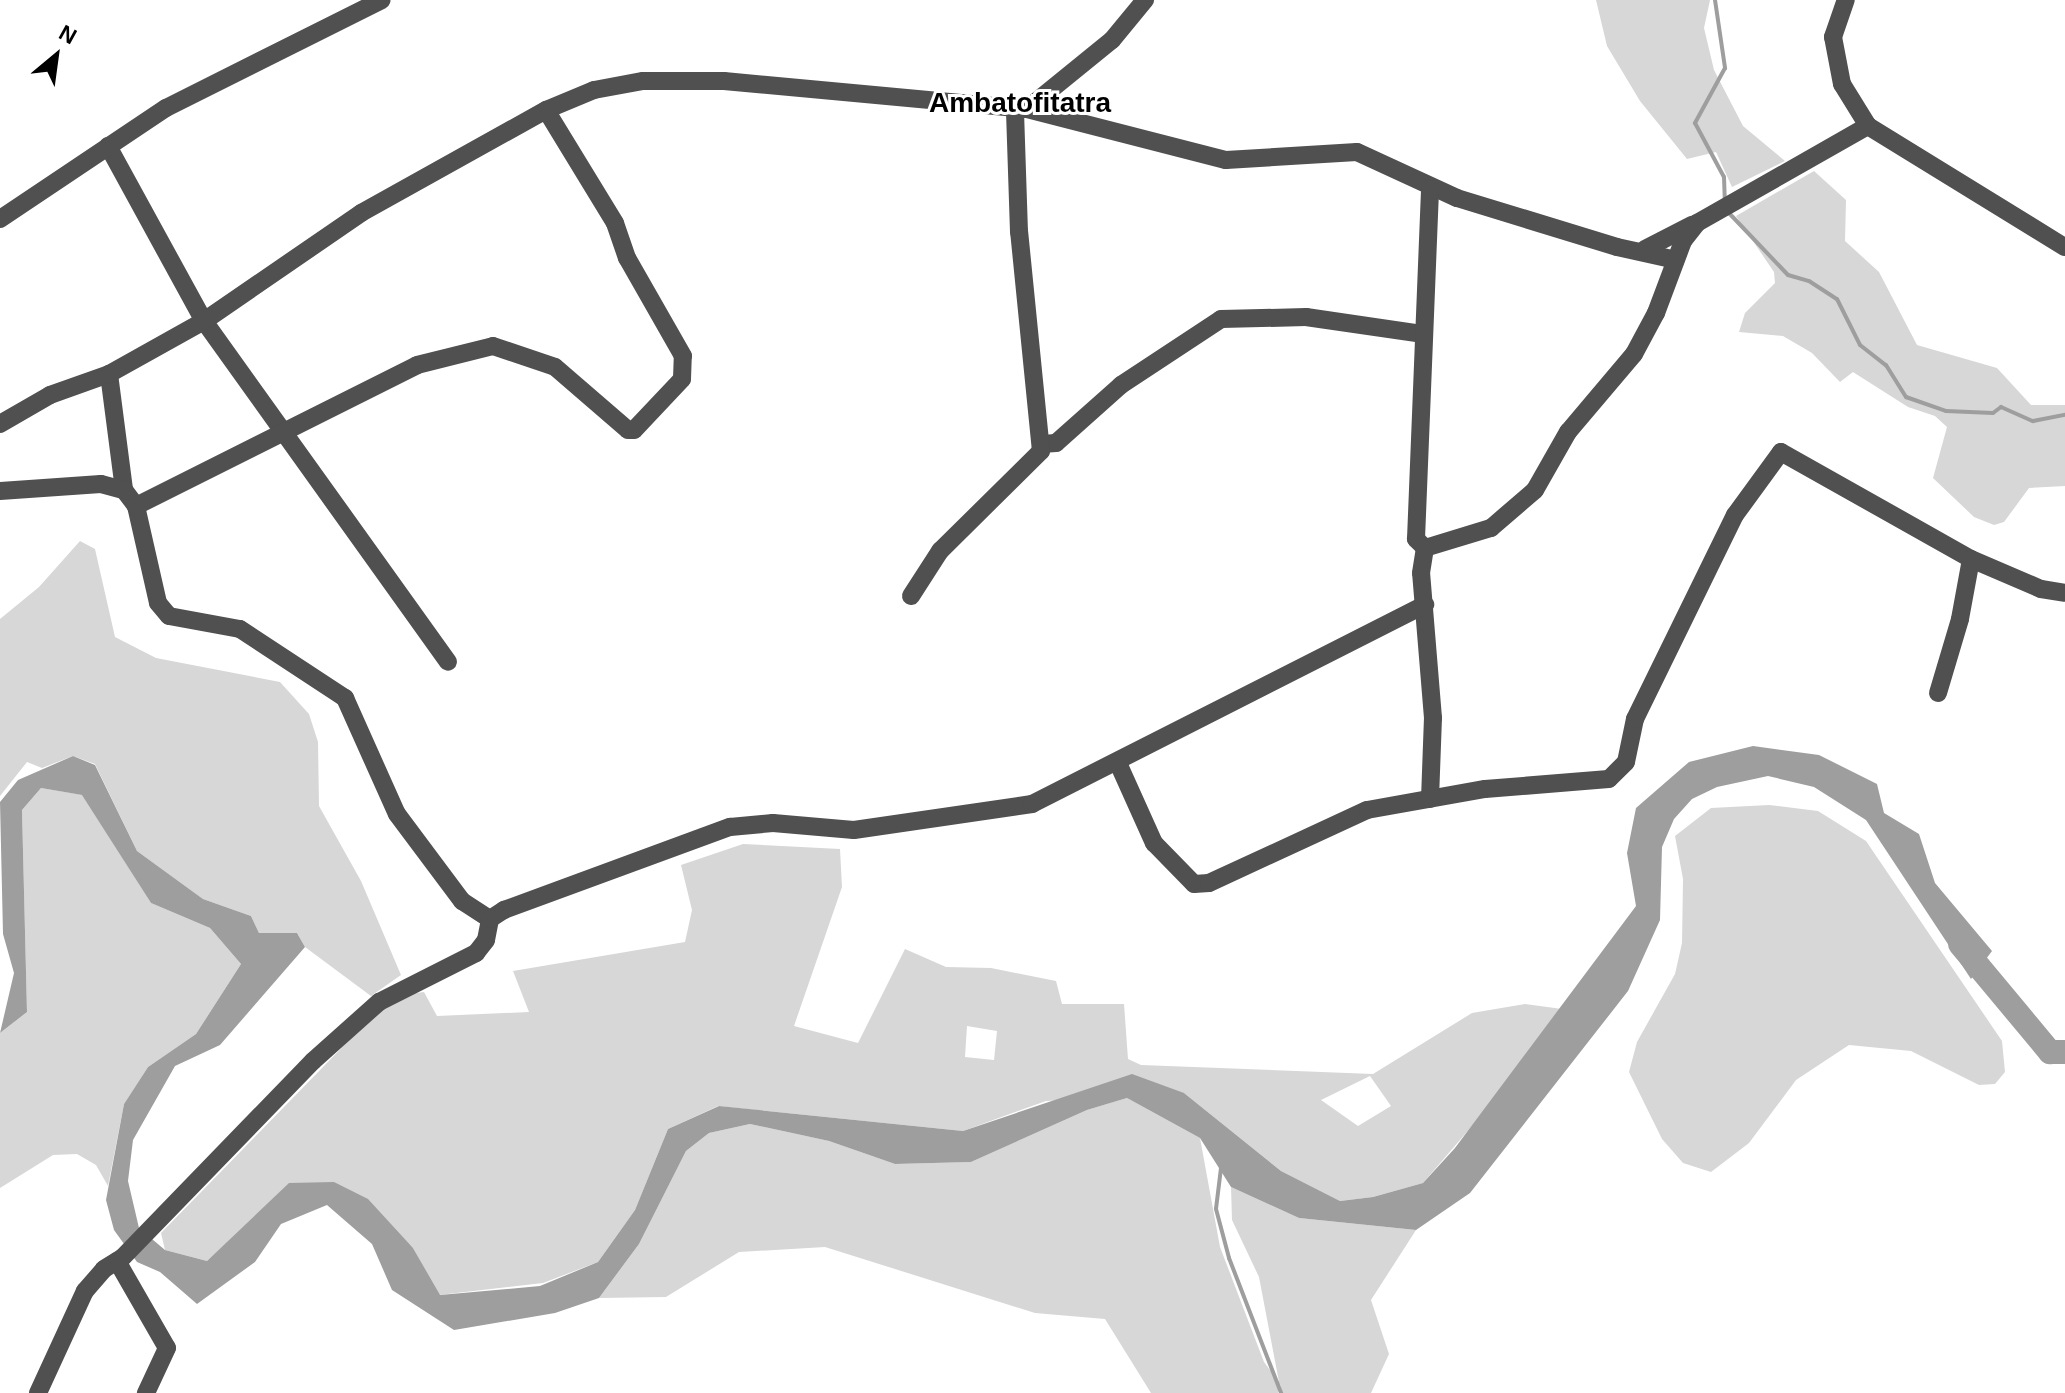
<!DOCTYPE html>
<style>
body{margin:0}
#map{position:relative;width:2065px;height:1393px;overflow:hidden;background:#fff;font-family:Helvetica,sans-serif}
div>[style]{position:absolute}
.green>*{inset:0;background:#d7d7d7}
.water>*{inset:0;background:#9e9e9e}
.stream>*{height:4px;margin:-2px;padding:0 2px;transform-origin:2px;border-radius:2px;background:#9e9e9e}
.river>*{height:24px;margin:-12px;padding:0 12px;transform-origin:12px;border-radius:12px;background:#9e9e9e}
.minor>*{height:18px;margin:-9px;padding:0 9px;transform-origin:9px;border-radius:9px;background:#505050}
span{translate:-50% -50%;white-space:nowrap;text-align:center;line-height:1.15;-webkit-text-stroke:6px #fff;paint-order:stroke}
.neighbourhood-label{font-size:28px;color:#000;font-weight:700}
.north{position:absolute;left:16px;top:16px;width:80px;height:80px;-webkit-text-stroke:6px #fff;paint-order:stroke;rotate:29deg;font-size:22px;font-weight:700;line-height:32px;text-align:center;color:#000}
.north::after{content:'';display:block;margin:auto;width:28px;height:36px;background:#000;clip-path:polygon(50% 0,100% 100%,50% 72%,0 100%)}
</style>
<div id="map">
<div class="green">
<div style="clip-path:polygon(1596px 0,1710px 0,1704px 28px,1714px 70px,1743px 126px,1785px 161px,1732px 187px,1716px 152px,1687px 159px,1640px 101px,1607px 46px)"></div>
<div style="clip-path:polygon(1814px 171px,1846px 200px,1845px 241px,1879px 272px,1917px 345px,1997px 368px,2031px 405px,2065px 405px,2065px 486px,2029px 488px,2004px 522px,1994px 525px,1974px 517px,1933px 478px,1947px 427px,1935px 416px,1908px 407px,1853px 372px,1840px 382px,1812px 353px,1783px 336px,1739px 332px,1745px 313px,1775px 283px,1774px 272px,1736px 216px)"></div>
<div style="clip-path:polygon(80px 541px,95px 549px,115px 637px,156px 658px,280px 682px,309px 714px,318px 742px,319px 806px,361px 881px,401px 975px,371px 996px,305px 947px,297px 933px,259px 933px,251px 916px,203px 899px,137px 851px,95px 764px,73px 756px,42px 768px,27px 762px,0 796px,0 619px,39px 587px)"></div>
<div style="clip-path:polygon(41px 788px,83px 795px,151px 903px,210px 928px,241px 964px,196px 1034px,148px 1067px,124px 1104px,108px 1186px,96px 1165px,77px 1154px,53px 1155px,0 1188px,0 1033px,27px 1012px,22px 810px)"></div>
<div style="clip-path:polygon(1769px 805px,1818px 811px,1866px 841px,2002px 1041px,2005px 1072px,1995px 1084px,1979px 1085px,1911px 1051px,1849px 1045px,1796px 1080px,1749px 1143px,1711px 1172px,1683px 1163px,1662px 1139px,1629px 1072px,1637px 1042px,1675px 974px,1682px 943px,1683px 879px,1675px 836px,1711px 808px)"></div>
<div style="clip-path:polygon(evenodd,743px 844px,840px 849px,842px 887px,794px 1026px,858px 1043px,905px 949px,946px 967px,991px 968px,1056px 981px,1062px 1004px,1124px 1004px,1128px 1059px,1141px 1065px,1373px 1074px,1472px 1013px,1525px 1004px,1562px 1009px,1508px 1084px,1423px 1183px,1373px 1197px,1340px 1201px,1281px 1171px,1184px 1093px,1046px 1101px,963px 1131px,718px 1106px,668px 1129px,635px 1210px,598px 1262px,543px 1283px,439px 1295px,413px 1248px,334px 1182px,248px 1224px,207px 1261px,165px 1250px,161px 1233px,362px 1027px,400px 995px,424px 992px,437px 1016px,529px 1012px,513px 971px,685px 942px,692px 910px,681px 865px,743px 844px,967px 1026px,997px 1031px,994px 1060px,965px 1057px,967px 1026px,743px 844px,1370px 1076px,1391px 1106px,1358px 1126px,1321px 1100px,1370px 1076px)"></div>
<div style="clip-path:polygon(1127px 1098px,1200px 1138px,1220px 1247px,1264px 1362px,1279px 1382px,1259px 1277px,1232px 1220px,1231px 1187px,1299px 1218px,1416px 1230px,1371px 1300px,1389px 1354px,1371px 1393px,1282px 1393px,1280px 1384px,1278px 1393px,1151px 1393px,1105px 1319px,1035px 1313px,825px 1247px,739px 1252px,666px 1297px,599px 1298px,639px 1244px,686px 1151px,709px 1133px,750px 1124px,829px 1141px,895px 1164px,971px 1162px,1087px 1110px)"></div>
</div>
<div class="water">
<div style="clip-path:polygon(1753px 746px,1819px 755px,1877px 784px,1884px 813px,1919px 834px,1935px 883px,1992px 951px,1971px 979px,1866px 820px,1814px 787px,1768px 776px,1717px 787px,1692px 799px,1674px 819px,1662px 847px,1660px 920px,1628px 991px,1470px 1193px,1416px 1230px,1299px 1218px,1231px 1187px,1200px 1138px,1127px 1098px,1087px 1110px,971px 1162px,895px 1164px,829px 1141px,750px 1124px,709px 1133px,686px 1151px,639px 1244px,599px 1298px,555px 1313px,454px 1330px,392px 1290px,372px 1244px,327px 1205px,281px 1224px,255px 1262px,197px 1304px,160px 1272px,137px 1262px,114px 1230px,106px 1200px,124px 1104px,148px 1067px,196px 1034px,241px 964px,210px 928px,151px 903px,82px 795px,41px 788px,22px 810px,27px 1012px,0 1033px,14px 973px,3px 934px,0 802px,18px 780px,73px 756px,95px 765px,137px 851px,203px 899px,251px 916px,259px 933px,297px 933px,305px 947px,220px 1045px,175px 1066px,133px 1140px,128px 1181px,139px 1228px,165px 1250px,207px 1261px,289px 1183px,334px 1182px,368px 1199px,413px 1248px,440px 1295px,540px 1286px,598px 1262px,635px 1210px,668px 1129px,719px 1106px,963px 1131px,1132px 1074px,1184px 1093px,1281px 1171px,1340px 1201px,1373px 1197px,1423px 1183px,1455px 1148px,1636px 906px,1627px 853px,1636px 808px,1689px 762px)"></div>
</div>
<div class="stream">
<div style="left:1715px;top:0;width:69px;rotate:81.6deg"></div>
<div style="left:1725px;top:68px;width:63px;rotate:118.6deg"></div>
<div style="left:1695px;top:123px;width:61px;rotate:61.8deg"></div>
<div style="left:1724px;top:177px;width:23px;rotate:88deg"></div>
<div style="left:1728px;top:212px;width:87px;rotate:46.4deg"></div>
<div style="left:1788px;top:275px;width:22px;rotate:16deg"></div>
<div style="left:1809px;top:281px;width:33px;rotate:33deg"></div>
<div style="left:1837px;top:299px;width:51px;rotate:63.4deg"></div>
<div style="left:1860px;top:345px;width:33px;rotate:38deg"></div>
<div style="left:1886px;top:365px;width:38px;rotate:58deg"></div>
<div style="left:1906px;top:397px;width:42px;rotate:19.3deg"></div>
<div style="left:1946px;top:411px;width:47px;rotate:2.4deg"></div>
<div style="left:1993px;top:413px;width:10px;rotate:-37deg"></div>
<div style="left:2001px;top:407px;width:35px;rotate:24deg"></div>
<div style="left:2033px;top:421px;width:33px;rotate:-11deg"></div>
<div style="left:1221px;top:1168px;width:41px;rotate:97deg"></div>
<div style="left:1216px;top:1209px;width:51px;rotate:75.1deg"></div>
<div style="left:1229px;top:1258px;width:145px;rotate:68.9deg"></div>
</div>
<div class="river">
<div style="left:1960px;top:944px;width:141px;rotate:50.2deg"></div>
<div style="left:2050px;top:1052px;width:15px"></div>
</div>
<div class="minor">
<div style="left:1027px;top:109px;width:205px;rotate:14.4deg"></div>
<div style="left:1226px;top:160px;width:131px;rotate:-3.5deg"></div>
<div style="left:1357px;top:152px;width:110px;rotate:24.7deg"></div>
<div style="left:1457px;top:198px;width:167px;rotate:17deg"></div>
<div style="left:1617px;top:247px;width:60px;rotate:12.4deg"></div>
<div style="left:1868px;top:126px;width:231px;rotate:31.6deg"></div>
<div style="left:108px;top:146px;width:200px;rotate:61.3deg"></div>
<div style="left:204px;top:321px;width:419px;rotate:54.4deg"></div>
<div style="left:0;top:219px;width:200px;rotate:-33.8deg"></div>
<div style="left:166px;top:108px;width:241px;rotate:-26.6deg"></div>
<div style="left:1645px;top:249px;width:53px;rotate:-27.1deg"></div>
<div style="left:109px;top:374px;width:117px;rotate:82.6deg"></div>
<div style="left:0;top:424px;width:58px;rotate:-30.1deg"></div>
<div style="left:50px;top:395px;width:63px;rotate:-19.6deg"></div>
<div style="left:109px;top:374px;width:109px;rotate:-29.2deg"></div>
<div style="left:204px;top:321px;width:191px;rotate:-34.5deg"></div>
<div style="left:361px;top:213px;width:212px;rotate:-29.1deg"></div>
<div style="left:546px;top:110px;width:52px;rotate:-22.6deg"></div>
<div style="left:594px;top:90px;width:50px;rotate:-10.4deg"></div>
<div style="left:643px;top:81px;width:81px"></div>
<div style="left:724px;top:81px;width:304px;rotate:5.3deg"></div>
<div style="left:1027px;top:109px;width:109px;rotate:-39.1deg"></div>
<div style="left:1112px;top:40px;width:52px;rotate:-50.5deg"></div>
<div style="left:1042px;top:444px;width:14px;rotate:-4deg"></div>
<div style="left:1056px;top:443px;width:87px;rotate:-41.7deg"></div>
<div style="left:1121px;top:385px;width:120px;rotate:-33.4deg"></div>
<div style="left:1221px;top:319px;width:85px;rotate:-1.3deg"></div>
<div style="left:1306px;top:317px;width:117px;rotate:8.3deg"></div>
<div style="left:0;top:491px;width:101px;rotate:-4deg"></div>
<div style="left:101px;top:484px;width:24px;rotate:15deg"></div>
<div style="left:124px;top:490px;width:20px;rotate:53deg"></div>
<div style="left:136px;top:506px;width:99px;rotate:77.2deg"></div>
<div style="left:158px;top:603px;width:17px;rotate:50deg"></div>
<div style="left:169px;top:616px;width:72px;rotate:10.4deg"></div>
<div style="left:240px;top:629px;width:126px;rotate:33.3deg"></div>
<div style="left:345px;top:698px;width:127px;rotate:65.9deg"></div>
<div style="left:397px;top:814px;width:109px;rotate:53.2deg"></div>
<div style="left:462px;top:901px;width:33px;rotate:33deg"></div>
<div style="left:136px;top:506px;width:314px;rotate:-26.6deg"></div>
<div style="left:417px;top:365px;width:78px;rotate:-14deg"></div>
<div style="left:493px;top:346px;width:65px;rotate:18.7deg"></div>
<div style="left:555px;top:367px;width:96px;rotate:40.8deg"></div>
<div style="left:628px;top:430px;width:6px"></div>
<div style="left:634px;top:430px;width:70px;rotate:-46.7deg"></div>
<div style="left:682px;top:379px;width:23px;rotate:-88deg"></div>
<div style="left:683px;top:356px;width:113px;rotate:-119.7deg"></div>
<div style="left:627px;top:258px;width:37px;rotate:-109deg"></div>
<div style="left:615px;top:223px;width:132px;rotate:-121.4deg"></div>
<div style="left:1425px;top:548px;width:13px;rotate:-135deg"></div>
<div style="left:1416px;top:539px;width:350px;rotate:-87.7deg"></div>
<div style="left:911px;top:596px;width:54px;rotate:-57.2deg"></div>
<div style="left:940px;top:551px;width:142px;rotate:-44.7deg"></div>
<div style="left:1041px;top:451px;width:220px;rotate:-95.7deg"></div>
<div style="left:1019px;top:232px;width:122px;rotate:-91.9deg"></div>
<div style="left:1938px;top:693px;width:77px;rotate:-73.4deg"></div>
<div style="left:1960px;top:619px;width:61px;rotate:-79.6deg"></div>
<div style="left:1118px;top:763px;width:88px;rotate:65.8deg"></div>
<div style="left:1154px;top:843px;width:57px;rotate:45.7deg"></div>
<div style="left:1194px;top:884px;width:15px;rotate:-4deg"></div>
<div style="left:1209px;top:883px;width:174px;rotate:-24.8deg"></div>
<div style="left:1367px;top:810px;width:120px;rotate:-10.1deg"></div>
<div style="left:1485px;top:789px;width:124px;rotate:-4.6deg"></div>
<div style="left:1609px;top:779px;width:24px;rotate:-45deg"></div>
<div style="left:1626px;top:762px;width:44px;rotate:-78.2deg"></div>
<div style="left:1635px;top:719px;width:227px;rotate:-63.9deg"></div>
<div style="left:1735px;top:515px;width:78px;rotate:-53.9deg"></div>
<div style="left:1781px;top:452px;width:218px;rotate:29.4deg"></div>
<div style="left:1971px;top:559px;width:76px;rotate:23.2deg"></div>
<div style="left:2041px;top:589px;width:24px;rotate:9deg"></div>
<div style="left:1430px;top:799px;width:81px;rotate:-87.9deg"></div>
<div style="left:1433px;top:718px;width:145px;rotate:-94.7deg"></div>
<div style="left:1421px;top:573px;width:25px;rotate:-81deg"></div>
<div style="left:1425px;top:548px;width:69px;rotate:-16.9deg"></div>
<div style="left:1491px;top:528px;width:58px;rotate:-40.8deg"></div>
<div style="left:1535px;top:490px;width:67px;rotate:-60.4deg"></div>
<div style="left:1568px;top:432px;width:102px;rotate:-49.8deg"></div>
<div style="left:1634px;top:354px;width:47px;rotate:-61.8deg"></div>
<div style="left:1656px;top:313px;width:77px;rotate:-69.4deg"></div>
<div style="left:1683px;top:241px;width:23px;rotate:-52deg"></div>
<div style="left:1697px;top:223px;width:197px;rotate:-29.6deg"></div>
<div style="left:1868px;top:126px;width:49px;rotate:-121.8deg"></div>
<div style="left:1842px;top:84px;width:48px;rotate:-100.8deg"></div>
<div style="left:1833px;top:37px;width:39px;rotate:-71deg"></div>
<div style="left:117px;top:1261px;width:100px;rotate:60.1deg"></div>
<div style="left:167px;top:1348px;width:50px;rotate:115deg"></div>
<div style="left:38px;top:1393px;width:112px;rotate:-65.3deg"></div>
<div style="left:85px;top:1291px;width:29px;rotate:-49deg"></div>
<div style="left:104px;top:1269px;width:22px;rotate:-32deg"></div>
<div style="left:123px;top:1257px;width:273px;rotate:-45.9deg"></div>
<div style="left:313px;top:1061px;width:89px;rotate:-41.8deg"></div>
<div style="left:379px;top:1002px;width:109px;rotate:-26.8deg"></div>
<div style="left:476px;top:953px;width:16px;rotate:-52deg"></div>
<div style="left:486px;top:940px;width:21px;rotate:-79deg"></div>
<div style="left:490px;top:919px;width:17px;rotate:-33deg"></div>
<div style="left:504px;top:910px;width:241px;rotate:-20.2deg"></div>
<div style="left:730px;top:827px;width:43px;rotate:-5.3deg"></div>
<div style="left:773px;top:823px;width:81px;rotate:4.9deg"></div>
<div style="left:854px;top:830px;width:180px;rotate:-8.3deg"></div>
<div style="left:1032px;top:804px;width:441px;rotate:-26.9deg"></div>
</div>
<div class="neighbourhood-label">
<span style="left:1020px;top:103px">Ambatofitatra</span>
</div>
<div class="north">N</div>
</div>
